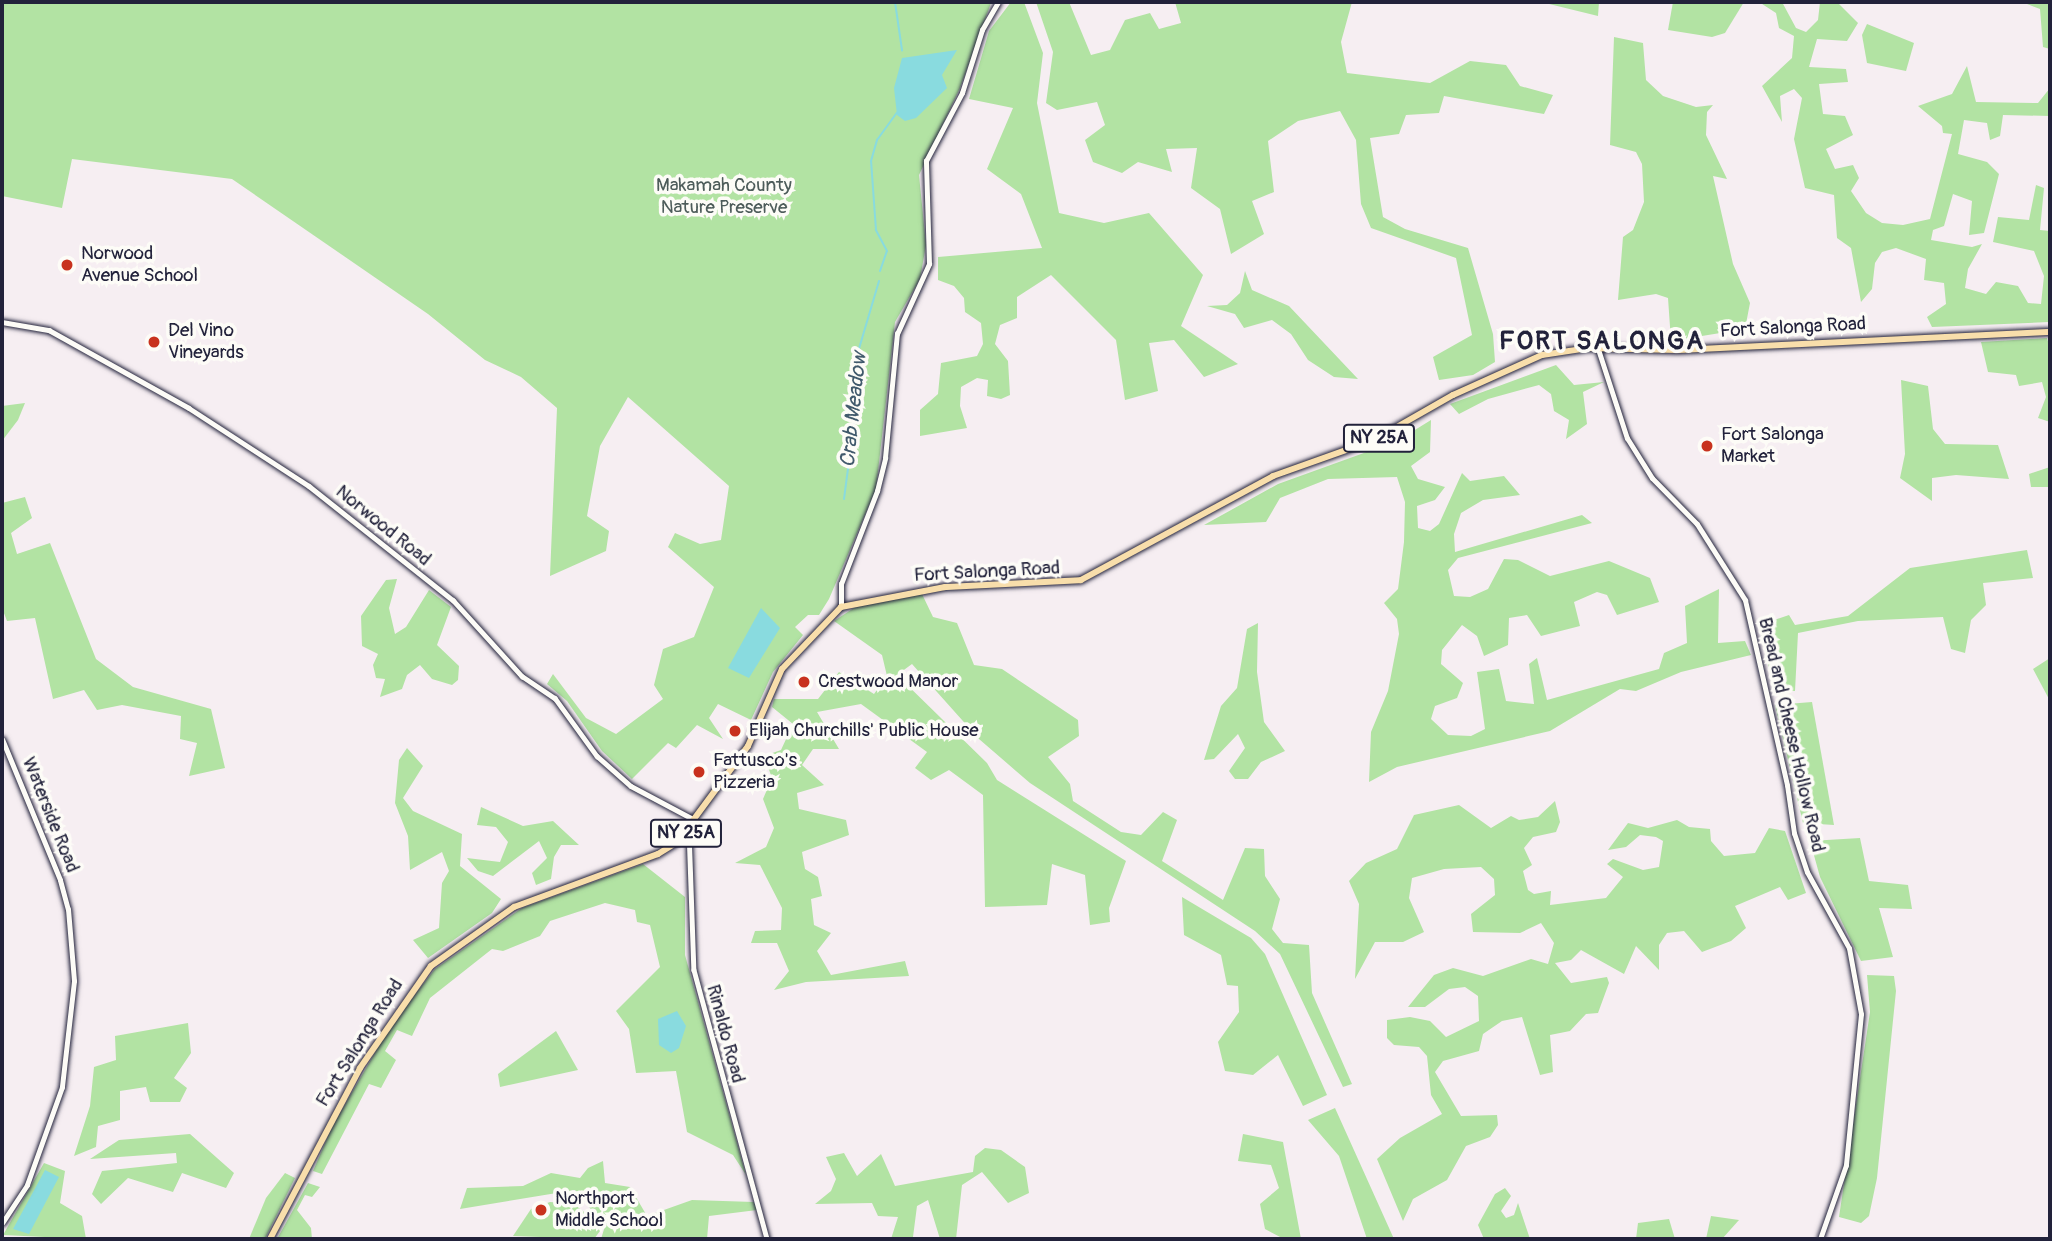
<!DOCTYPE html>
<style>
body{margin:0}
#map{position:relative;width:2052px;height:1241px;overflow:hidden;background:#f6eef2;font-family:Pangolin,sans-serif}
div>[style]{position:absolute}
.green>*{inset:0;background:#b2e3a3}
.water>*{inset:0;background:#89dbdf}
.stream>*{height:2px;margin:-1px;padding:0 1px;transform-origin:1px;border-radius:1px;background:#89dbdf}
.roads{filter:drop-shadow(0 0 2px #22223b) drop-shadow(0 0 2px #22223b)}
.tertiary>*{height:4.5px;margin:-2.25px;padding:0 2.25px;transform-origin:2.25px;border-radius:2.25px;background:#fdfcf7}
.secondary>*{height:5px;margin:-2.5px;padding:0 2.5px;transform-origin:2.5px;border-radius:2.5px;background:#fdfcf7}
.primary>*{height:6px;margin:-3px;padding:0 3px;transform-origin:3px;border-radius:3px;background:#f8deab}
.dots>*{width:19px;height:19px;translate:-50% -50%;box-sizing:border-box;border:4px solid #fdfcf7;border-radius:50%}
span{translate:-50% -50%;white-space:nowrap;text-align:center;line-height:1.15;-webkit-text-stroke:7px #fdfcf7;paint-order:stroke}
.shield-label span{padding:2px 5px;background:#fdfcf7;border:2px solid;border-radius:5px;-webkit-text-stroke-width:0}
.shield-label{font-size:18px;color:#22223b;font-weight:700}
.park-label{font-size:19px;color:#4d5c5a}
.poi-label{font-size:19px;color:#22223b}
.left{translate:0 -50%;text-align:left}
.street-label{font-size:19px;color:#22223b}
.water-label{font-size:21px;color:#415a6c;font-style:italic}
.district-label{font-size:26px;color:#22223b;font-weight:700;letter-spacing:2px}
.frame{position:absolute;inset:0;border:4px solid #22223b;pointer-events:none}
</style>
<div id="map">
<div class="green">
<div style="clip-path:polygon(2px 2px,991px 3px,960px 88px,919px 175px,926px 245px,920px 279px,895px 322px,876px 489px,829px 599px,819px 615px,808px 615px,795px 627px,803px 635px,773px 672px,751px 720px,718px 704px,709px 718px,723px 739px,697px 725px,676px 748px,668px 743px,632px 779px,602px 751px,567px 701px,547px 684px,553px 674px,586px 718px,616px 734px,663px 699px,654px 685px,663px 649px,694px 637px,714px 587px,668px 547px,675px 533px,700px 544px,721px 540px,729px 486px,628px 397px,600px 446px,587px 516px,609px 531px,606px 551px,550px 576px,557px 408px,521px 377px,485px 360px,428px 314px,232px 179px,72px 159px,62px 208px,2px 196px)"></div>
<div style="clip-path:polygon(1011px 2px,1024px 2px,1043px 53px,1037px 103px,1059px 213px,1104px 223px,1149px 213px,1203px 275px,1181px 326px,1238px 364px,1204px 377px,1174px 340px,1149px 343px,1158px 391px,1125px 400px,1116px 340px,1051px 275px,1017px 297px,1017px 318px,1000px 325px,995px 344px,1008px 361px,1010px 395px,1001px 399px,987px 396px,988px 380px,977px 378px,961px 387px,960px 406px,967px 428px,920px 436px,920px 410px,938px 394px,941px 363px,977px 356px,983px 344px,981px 323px,965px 312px,964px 298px,954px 286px,938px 280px,938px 257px,1042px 248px,1021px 194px,987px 169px,1013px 108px,969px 99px,989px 31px)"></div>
<div style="clip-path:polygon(1036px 2px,1069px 2px,1091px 55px,1110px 50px,1125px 20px,1150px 13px,1159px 29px,1181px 23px,1175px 2px,1352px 2px,1341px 42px,1347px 73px,1430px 83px,1470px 61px,1506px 65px,1520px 86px,1553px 95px,1544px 114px,1444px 96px,1439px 113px,1406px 115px,1399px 134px,1370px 138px,1383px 217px,1405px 229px,1468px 248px,1493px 334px,1495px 362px,1473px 375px,1439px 380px,1433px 357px,1472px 335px,1456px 258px,1371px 228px,1361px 204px,1356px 140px,1340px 111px,1298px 121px,1268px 141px,1274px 192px,1252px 201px,1264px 234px,1231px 254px,1220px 209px,1191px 188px,1197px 148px,1166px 149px,1172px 172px,1138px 162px,1122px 173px,1093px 162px,1085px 140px,1105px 125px,1097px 102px,1057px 110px,1046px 103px,1053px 52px)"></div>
<div style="clip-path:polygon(1541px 2px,1599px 2px,1598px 16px)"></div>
<div style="clip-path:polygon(1673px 2px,1744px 2px,1725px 33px,1712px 37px,1668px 30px)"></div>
<div style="clip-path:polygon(1759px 2px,1782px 2px,1796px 28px,1806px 32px,1818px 20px,1820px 2px,1837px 2px,1858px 23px,1847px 41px,1817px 39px,1809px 67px,1846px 69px,1848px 82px,1819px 84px,1823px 114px,1845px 116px,1853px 135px,1826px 149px,1835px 169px,1853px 165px,1859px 178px,1851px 191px,1866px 213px,1882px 223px,1903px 225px,1930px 219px,1952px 134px,1943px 133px,1942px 126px,1918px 106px,1952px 94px,1967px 66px,1976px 102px,2038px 103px,2050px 88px,2050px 116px,2003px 115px,2000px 136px,1990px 140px,1987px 123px,1964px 120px,1958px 154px,1987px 162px,1999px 174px,1984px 233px,1969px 235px,1972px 201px,1953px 194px,1944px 226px,1933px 230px,1931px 240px,1972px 247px,1982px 244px,1968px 269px,1965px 288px,1986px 294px,1996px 282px,2018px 286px,2028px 303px,2041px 304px,2044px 276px,2034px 251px,1993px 242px,1998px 217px,2029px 220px,2036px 185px,2044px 188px,2040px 230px,2050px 231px,2049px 322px,1932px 327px,1927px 317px,1946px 304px,1944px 283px,1924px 280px,1926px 259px,1896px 248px,1882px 252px,1875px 263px,1872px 289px,1861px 302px,1851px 248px,1837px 238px,1834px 195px,1805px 188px,1794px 139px,1802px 98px,1794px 89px,1780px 96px,1782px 122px,1762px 86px,1792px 58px,1794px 36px,1779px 28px,1776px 13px)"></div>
<div style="clip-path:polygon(2022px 2px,2050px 2px,2050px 49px,2043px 47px,2040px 9px)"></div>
<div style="clip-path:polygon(1867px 24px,1914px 43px,1906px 71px,1867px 63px,1862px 35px)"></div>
<div style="clip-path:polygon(1614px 37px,1643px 43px,1646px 80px,1663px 96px,1696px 107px,1713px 105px,1707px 112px,1706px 135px,1727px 179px,1713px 176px,1733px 264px,1750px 303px,1745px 329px,1671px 341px,1668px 298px,1656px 294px,1618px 300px,1623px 237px,1633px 230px,1644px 202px,1642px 164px,1636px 152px,1610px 145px)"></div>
<div style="clip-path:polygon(1245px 271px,1252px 290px,1289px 306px,1358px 379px,1334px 377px,1308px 360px,1291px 334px,1272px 320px,1244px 328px,1235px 314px,1207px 306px,1227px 305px,1240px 293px)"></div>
<div style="clip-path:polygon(2047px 338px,2050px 349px,2050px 422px,2038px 418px,2046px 397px,2042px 382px,2019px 386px,2016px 375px,1988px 372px,1981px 342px)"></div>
<div style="clip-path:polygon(1556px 365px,1574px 385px,1604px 382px,1583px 392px,1587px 424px,1566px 439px,1569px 420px,1554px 411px,1551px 394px,1539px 385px,1488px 399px,1459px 414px,1450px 404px)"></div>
<div style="clip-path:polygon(1901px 380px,1928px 386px,1933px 429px,1945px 444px,1998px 445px,2009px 479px,1956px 475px,1932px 478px,1932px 501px,1900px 478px,1905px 454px)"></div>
<div style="clip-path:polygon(25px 403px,18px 420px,2px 441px,2px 406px)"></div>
<div style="clip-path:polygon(1431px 420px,1430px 452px,1411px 466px,1418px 479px,1445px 487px,1435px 500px,1417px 506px,1418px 528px,1430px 531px,1439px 524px,1462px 473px,1470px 481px,1504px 476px,1520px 495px,1483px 500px,1461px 513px,1454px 534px,1455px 552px,1582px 515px,1592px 523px,1458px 558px,1448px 570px,1454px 596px,1470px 597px,1488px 589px,1504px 559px,1518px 560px,1550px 576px,1609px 561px,1650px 578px,1659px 602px,1617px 615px,1607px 595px,1597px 592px,1574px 602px,1580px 626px,1541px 636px,1527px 615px,1509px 618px,1508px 645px,1484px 656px,1477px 636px,1462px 625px,1442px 650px,1441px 664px,1463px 683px,1457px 698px,1435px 706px,1431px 719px,1448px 735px,1471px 736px,1485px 729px,1477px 672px,1499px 669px,1506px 701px,1534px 704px,1529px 664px,1537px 658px,1547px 700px,1659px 669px,1664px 653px,1687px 643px,1685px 606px,1719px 589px,1718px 643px,1745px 641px,1751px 655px,1681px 672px,1636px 691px,1620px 689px,1550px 731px,1397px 767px,1369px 782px,1371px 732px,1388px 691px,1399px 634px,1397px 619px,1384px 603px,1398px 589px,1404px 542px,1405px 502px,1397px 477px,1328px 479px,1280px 498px,1266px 522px,1204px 525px,1278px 484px,1397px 441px)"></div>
<div style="clip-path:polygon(2050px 467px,2050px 487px,2031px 487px,2029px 474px)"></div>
<div style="clip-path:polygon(25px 497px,32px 518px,11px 533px,17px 554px,50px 543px,96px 659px,133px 687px,211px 709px,225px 768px,189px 776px,197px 743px,180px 739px,181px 716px,122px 705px,97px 710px,84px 690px,53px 699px,35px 618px,7px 621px,2px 608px,2px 503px)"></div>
<div style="clip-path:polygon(2027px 550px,2033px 578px,1983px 583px,1986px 605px,1971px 620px,1965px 653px,1951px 649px,1943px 617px,1858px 621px,1798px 633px,1795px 691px,1774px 690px,1759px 625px,1789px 615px,1795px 625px,1848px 616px,1910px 568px)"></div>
<div style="clip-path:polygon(397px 579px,389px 608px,395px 634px,406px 627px,429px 590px,451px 607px,437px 645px,459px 666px,458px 680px,452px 685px,432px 679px,420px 665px,407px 675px,402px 689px,380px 697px,385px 679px,376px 678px,373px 665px,378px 654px,362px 646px,361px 616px,386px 580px)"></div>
<div style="clip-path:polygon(922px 594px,933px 617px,957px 623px,974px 665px,1002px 669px,1078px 720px,1079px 736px,1048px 757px,1070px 784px,1073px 801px,1121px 832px,1141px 835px,1163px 812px,1177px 820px,1162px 861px,1223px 900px,1245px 848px,1264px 849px,1265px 876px,1280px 899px,1272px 929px,1283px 943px,1309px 945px,1312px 993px,1352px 1084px,1343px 1087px,1280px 954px,1255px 931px,1030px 783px,979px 739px,912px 664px,897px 675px,987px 763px,997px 780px,1126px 861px,1109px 908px,1110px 922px,1090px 925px,1085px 875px,1052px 864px,1047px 905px,985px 907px,983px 795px,949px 770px,931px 780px,915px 768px,927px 752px,861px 704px,817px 712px,839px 749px,813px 749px,802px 765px,824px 785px,797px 793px,799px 809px,846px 820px,849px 835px,802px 852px,805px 869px,818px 877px,822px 896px,811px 899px,814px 925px,831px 933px,817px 951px,831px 975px,905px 961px,909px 976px,806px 982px,774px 990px,789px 971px,777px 943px,751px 943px,755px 931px,781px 930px,782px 908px,760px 865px,735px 863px,766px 847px,774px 828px,763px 799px,772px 778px,764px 756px,781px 750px,793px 724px,772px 707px,774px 699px,818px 699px,839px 672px,874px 694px,887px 676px,882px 655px,834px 621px,860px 604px)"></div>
<div style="clip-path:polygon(1258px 623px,1257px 672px,1264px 722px,1285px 751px,1261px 762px,1248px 779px,1235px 779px,1229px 771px,1245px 748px,1238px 734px,1214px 759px,1204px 760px,1221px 706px,1237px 688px,1247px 629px)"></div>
<div style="clip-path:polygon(2050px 658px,2050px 701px,2033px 669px)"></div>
<div style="clip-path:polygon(1812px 702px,1834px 825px,1803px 823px,1775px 705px)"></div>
<div style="clip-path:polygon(407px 748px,423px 766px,403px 798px,413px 811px,462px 834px,460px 866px,501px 899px,492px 913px,428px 958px,413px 940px,439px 928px,442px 883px,449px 871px,442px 852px,410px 870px,408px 836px,395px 803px,399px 760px)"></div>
<div style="clip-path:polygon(1555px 801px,1560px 822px,1556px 832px,1533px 837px,1524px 848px,1532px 865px,1523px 871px,1528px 890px,1534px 894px,1551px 891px,1550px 905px,1606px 898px,1623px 877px,1607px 864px,1613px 859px,1643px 870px,1659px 867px,1663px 841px,1656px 837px,1640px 835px,1626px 847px,1608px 850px,1628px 823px,1648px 828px,1677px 820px,1689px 827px,1710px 829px,1711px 841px,1724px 856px,1755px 853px,1769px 828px,1785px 831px,1806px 893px,1788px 900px,1780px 887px,1735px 906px,1746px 928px,1731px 941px,1702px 952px,1684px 931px,1667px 933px,1659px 945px,1659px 970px,1636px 946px,1624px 974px,1581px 950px,1571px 960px,1555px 963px,1571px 983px,1607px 977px,1609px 983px,1598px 1013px,1586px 1014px,1570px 1031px,1550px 1035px,1553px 1072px,1540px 1075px,1522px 1017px,1502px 1021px,1483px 1034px,1479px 1051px,1443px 1061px,1435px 1072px,1461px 1116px,1497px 1115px,1498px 1125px,1490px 1137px,1466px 1146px,1447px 1180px,1413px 1199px,1403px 1221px,1377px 1159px,1400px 1138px,1442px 1114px,1431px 1095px,1427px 1056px,1419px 1047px,1394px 1045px,1387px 1038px,1387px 1020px,1410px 1017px,1430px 1021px,1446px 1037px,1479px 1021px,1478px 996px,1465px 987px,1449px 989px,1425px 1007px,1408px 1007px,1434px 975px,1453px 968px,1483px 976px,1531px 959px,1548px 964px,1554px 943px,1541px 923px,1520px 933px,1473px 932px,1471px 914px,1495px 895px,1494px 879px,1481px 867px,1444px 869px,1412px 878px,1409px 898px,1424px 932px,1403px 942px,1375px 942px,1355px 979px,1359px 904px,1349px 881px,1366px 863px,1397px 849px,1414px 815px,1459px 805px,1491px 828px,1511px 816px,1519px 820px,1538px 817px)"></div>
<div style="clip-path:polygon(481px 807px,523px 826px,553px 821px,579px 845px,561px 845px,554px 857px,551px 879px,536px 885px,532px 873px,547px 858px,539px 841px,493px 876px,478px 871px,467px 858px,500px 862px,508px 842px,496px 827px,477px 825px)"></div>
<div style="clip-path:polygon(1860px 838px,1869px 881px,1908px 885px,1912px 909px,1879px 908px,1893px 957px,1861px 961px,1820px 877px,1810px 841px)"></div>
<div style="clip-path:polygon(643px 864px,685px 897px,685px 955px,746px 1175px,733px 1155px,687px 1132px,676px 1071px,636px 1073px,629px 1029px,616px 1011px,660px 967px,650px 925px,637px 922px,635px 910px,605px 903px,550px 921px,540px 936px,503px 951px,492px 949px,430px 998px,412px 1036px,397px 1030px,385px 1051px,396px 1060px,381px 1088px,369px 1084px,322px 1174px,313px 1171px,332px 1127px,391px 1025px,435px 969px,522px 908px)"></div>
<div style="clip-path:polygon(1182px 897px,1251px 938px,1265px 954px,1327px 1095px,1303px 1106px,1278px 1055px,1253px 1075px,1225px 1071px,1218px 1042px,1239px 1012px,1238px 986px,1227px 985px,1221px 955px,1184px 935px)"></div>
<div style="clip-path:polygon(1867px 975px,1894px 976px,1896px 991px,1877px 1178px,1869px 1216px,1861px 1223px,1839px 1217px,1870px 1012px)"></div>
<div style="clip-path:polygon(188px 1023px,191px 1053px,174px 1078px,187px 1088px,180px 1102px,150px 1102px,146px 1087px,120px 1091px,120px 1120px,98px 1126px,96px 1147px,74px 1156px,90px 1106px,94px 1067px,116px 1060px,115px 1036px)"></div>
<div style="clip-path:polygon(556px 1031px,578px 1070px,500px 1087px,498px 1074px)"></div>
<div style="clip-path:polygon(1335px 1108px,1394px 1239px,1367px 1239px,1339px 1156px,1308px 1120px)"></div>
<div style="clip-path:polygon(190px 1134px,234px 1173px,226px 1188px,182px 1173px,173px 1192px,128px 1178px,101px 1204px,92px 1194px,102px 1171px,177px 1163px,176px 1153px,90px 1159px,119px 1140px)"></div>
<div style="clip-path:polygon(1243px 1134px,1283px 1142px,1301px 1239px,1284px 1239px,1265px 1229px,1260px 1204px,1279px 1188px,1271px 1165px,1238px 1161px)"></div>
<div style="clip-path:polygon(985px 1148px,1001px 1150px,1025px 1167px,1029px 1193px,1008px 1203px,982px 1172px,962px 1185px,956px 1239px,940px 1239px,928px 1200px,917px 1206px,913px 1237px,904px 1239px,891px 1239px,898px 1217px,878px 1216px,872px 1203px,815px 1204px,831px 1191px,836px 1179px,826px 1157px,844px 1153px,857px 1176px,881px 1154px,895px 1186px,973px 1172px,975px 1156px)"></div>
<div style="clip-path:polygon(603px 1161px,605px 1183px,630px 1187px,647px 1216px,692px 1200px,754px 1202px,757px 1210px,709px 1216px,707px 1239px,601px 1239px,605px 1226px,575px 1190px,460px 1209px,467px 1188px,523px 1186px,551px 1173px,580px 1178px,588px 1168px)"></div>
<div style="clip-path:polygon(44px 1163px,65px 1171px,60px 1203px,82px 1216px,86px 1239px,3px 1235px)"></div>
<div style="clip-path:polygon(285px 1173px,295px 1178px,265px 1239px,249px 1239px,266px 1198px)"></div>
<div style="clip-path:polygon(308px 1183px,320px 1187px,312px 1197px,305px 1195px,297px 1210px,311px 1228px,312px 1239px,277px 1239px)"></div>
<div style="clip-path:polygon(1505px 1188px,1511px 1196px,1501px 1211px,1506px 1218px,1514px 1215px,1518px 1203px,1530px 1239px,1484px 1239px,1478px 1225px,1495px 1194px)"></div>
<div style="clip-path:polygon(550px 1202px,574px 1204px,603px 1227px,594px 1239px,513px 1236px,531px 1209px)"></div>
<div style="clip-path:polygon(1711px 1216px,1739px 1220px,1722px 1239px,1706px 1239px)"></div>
<div style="clip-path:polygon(1669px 1219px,1675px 1239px,1636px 1239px,1638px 1223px)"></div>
</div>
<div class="water">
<div style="clip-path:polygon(957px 50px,942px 75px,947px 88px,916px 118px,905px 121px,897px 115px,894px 88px,902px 58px)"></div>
<div style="clip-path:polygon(761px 608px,780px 628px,749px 678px,728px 668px)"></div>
<div style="clip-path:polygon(677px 1011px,686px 1026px,679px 1048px,671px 1053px,659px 1045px,658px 1019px)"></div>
<div style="clip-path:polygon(45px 1170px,59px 1177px,29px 1234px,13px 1229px)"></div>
</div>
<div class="stream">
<div style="left:895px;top:2px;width:49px;rotate:81.7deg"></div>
<div style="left:880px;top:271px;width:21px;rotate:-71deg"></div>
<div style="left:887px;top:251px;width:24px;rotate:-118deg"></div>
<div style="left:876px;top:230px;width:69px;rotate:-94.1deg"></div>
<div style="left:871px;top:161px;width:22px;rotate:-74deg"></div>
<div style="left:877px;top:140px;width:34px;rotate:-54deg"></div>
<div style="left:844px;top:499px;width:108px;rotate:-82.5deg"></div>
<div style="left:858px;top:392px;width:40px;rotate:-90deg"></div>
<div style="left:858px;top:352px;width:74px;rotate:-73.5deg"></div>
</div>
<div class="roads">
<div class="tertiary">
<div style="left:2px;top:322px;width:48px;rotate:9.7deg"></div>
<div style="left:49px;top:330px;width:160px;rotate:29.1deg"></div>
<div style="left:189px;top:408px;width:143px;rotate:33deg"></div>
<div style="left:309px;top:486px;width:184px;rotate:38.4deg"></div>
<div style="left:453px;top:600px;width:103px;rotate:47.8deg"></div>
<div style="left:522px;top:676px;width:40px;rotate:34deg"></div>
<div style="left:555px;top:698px;width:72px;rotate:54.1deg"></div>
<div style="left:597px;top:756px;width:45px;rotate:41.4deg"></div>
<div style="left:631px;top:786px;width:72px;rotate:28deg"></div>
<div style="left:841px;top:607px;width:23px;rotate:-90deg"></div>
<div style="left:841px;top:584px;width:100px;rotate:-68.8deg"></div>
<div style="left:877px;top:491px;width:34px;rotate:-76deg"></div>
<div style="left:885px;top:458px;width:125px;rotate:-84.5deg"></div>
<div style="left:897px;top:334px;width:77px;rotate:-65.4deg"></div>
<div style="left:929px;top:264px;width:103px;rotate:-91.7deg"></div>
<div style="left:926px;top:161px;width:77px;rotate:-62.1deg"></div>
<div style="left:962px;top:93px;width:66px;rotate:-72.4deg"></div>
<div style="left:982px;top:30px;width:32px;rotate:-60deg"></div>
<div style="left:689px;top:830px;width:140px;rotate:88deg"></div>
<div style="left:694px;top:970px;width:279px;rotate:74.8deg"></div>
</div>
<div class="secondary">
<div style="left:1598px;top:349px;width:94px;rotate:72deg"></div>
<div style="left:1627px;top:438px;width:47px;rotate:58deg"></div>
<div style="left:1652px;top:478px;width:64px;rotate:45.6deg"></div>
<div style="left:1697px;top:524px;width:90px;rotate:57.7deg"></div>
<div style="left:1745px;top:600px;width:190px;rotate:77.2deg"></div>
<div style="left:1787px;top:785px;width:49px;rotate:81.7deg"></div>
<div style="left:1794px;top:833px;width:41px;rotate:71.6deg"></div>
<div style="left:1807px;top:872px;width:87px;rotate:61.1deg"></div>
<div style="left:1849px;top:948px;width:67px;rotate:79.7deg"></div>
<div style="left:1861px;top:1014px;width:152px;rotate:95.7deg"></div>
<div style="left:1846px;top:1165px;width:78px;rotate:109.4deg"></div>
<div style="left:2px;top:739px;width:152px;rotate:67.6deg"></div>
<div style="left:60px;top:880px;width:30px;rotate:75deg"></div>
<div style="left:68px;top:909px;width:72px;rotate:85.2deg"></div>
<div style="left:74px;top:981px;width:107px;rotate:96.5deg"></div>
<div style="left:62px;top:1087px;width:104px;rotate:109.7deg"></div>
<div style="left:27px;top:1185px;width:45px;rotate:123.3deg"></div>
</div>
<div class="primary">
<div style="left:270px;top:1239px;width:193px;rotate:-62.2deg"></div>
<div style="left:360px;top:1068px;width:124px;rotate:-55.2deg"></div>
<div style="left:431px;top:966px;width:102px;rotate:-35.4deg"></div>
<div style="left:514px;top:907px;width:153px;rotate:-20.2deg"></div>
<div style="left:658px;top:854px;width:22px;rotate:-32deg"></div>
<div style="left:677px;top:842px;width:119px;rotate:-53.5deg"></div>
<div style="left:748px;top:746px;width:84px;rotate:-66.2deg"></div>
<div style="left:782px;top:669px;width:86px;rotate:-46.4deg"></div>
<div style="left:841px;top:607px;width:106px;rotate:-10.9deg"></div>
<div style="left:945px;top:587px;width:136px;rotate:-2.9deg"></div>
<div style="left:1081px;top:580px;width:218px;rotate:-28.4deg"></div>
<div style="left:1273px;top:476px;width:107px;rotate:-19.6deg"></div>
<div style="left:1374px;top:440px;width:91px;rotate:-29.7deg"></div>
<div style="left:1453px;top:395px;width:98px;rotate:-24.2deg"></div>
<div style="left:1542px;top:355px;width:48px;rotate:-8.5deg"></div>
<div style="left:1589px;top:348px;width:88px;rotate:1.3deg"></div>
<div style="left:1677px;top:350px;width:373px;rotate:-2.8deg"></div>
</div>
</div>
<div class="dots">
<div style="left:67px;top:265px;background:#c8321e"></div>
<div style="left:154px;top:342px;background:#c8321e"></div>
<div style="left:1707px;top:446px;background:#c8321e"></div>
<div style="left:804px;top:682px;background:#c8321e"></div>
<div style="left:735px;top:731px;background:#c8321e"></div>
<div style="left:699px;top:772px;background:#c8321e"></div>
<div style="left:541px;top:1210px;background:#c8321e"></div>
</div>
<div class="shield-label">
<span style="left:1379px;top:438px">NY 25A</span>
<span style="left:686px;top:833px">NY 25A</span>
</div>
<div class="park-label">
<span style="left:724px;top:197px">Makamah County<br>Nature Preserve</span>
</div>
<div class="poi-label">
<span class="left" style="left:81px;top:265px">Norwood<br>Avenue School</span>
<span class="left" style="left:168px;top:342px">Del Vino<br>Vineyards</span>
<span class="left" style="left:1721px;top:446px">Fort Salonga<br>Market</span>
<span class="left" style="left:818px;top:682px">Crestwood Manor</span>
<span class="left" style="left:749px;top:731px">Elijah Churchills' Public House</span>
<span class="left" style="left:713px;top:772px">Fattusco's<br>Pizzeria</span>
<span class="left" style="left:555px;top:1210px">Northport<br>Middle School</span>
</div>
<div class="street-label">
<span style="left:1793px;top:328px;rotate:-3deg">Fort Salonga Road</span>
<span style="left:383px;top:526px;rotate:39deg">Norwood Road</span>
<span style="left:987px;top:572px;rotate:-3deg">Fort Salonga Road</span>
<span style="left:1791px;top:735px;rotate:77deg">Bread and Cheese Hollow Road</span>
<span style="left:50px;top:815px;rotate:68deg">Waterside Road</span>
<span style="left:725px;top:1034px;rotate:75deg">Rinaldo Road</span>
<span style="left:360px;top:1043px;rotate:-58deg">Fort Salonga Road</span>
</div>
<div class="water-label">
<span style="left:854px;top:410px;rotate:-84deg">Crab Meadow</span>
</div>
<div class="district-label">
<span style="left:1602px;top:342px">FORT SALONGA</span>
</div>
<div class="frame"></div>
</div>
